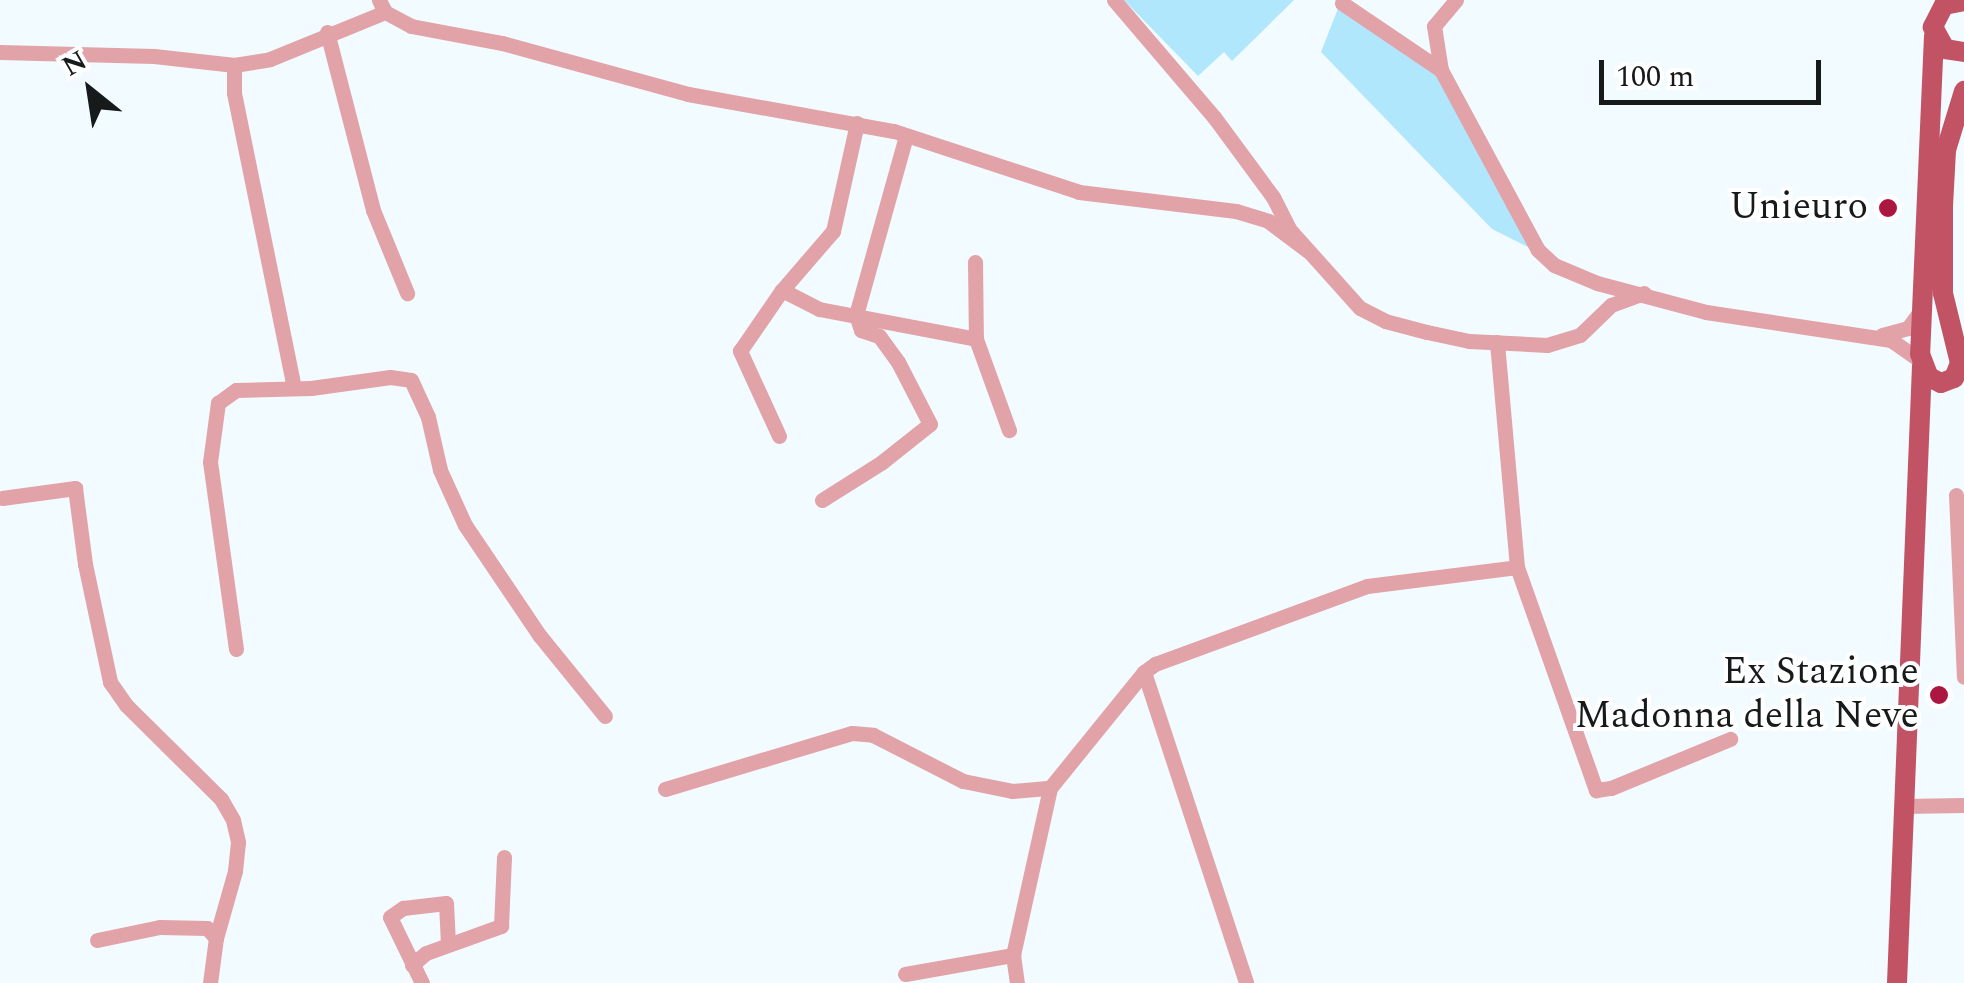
<!DOCTYPE html>
<style>
body{margin:0}
#map{position:relative;width:1964px;height:983px;overflow:hidden;background:#f2fbff;font-family:Spectral,serif}
div>[style]{position:absolute}
.green>*{inset:0;background:#b1e7fc}
.minor>*{height:15px;margin:-7.5px;padding:0 7.5px;transform-origin:7.5px;border-radius:7.5px;background:#e1a2a8}
.major>*{height:20px;margin:-10px;padding:0 10px;transform-origin:10px;border-radius:10px;background:#c25364}
.dots>*{width:28px;height:28px;translate:-50% -50%;box-sizing:border-box;border:5px solid #fff;border-radius:50%}
span{translate:-50% -50%;white-space:nowrap;text-align:center;line-height:1.15;-webkit-text-stroke:8px #fff;paint-order:stroke}
.poi-label{font-size:38px;color:#161a1b}
.right{translate:-100% -50%;text-align:right}
.north{position:absolute;left:40px;top:40px;width:100px;height:100px;-webkit-text-stroke:8px #fff;paint-order:stroke;rotate:330deg;font-size:28px;font-weight:700;line-height:40px;text-align:center;color:#161a1b}
.north::after{content:'';display:block;margin:auto;width:35px;height:45px;background:#161a1b;clip-path:polygon(50% 0,100% 100%,50% 72%,0 100%)}
.scale{position:absolute;left:1599px;top:60px;width:222px;height:45px;box-sizing:border-box;border:5px solid #161a1b;border-top:0;padding-left:12px;font-size:30px;line-height:35px;white-space:nowrap;color:#161a1b;-webkit-text-stroke:8px #fff;paint-order:stroke}
</style>
<div id="map">
<div class="green">
<div style="clip-path:polygon(1124px 0,1294px 0,1232px 61px,1224px 52px,1198px 76px)"></div>
<div style="clip-path:polygon(1339px 6px,1438px 74px,1532px 249px,1492px 229px,1321px 52px)"></div>
</div>
<div class="minor">
<div style="left:379px;top:0;width:13px;rotate:63deg"></div>
<div style="left:385px;top:12px;width:30px;rotate:28deg"></div>
<div style="left:411px;top:26px;width:93px;rotate:10.6deg"></div>
<div style="left:502px;top:43px;width:193px;rotate:15.3deg"></div>
<div style="left:688px;top:94px;width:209px;rotate:10.2deg"></div>
<div style="left:894px;top:131px;width:195px;rotate:18.2deg"></div>
<div style="left:1079px;top:192px;width:158px;rotate:6.9deg"></div>
<div style="left:1236px;top:211px;width:34px;rotate:17deg"></div>
<div style="left:1268px;top:221px;width:50px;rotate:36.9deg"></div>
<div style="left:1114px;top:0;width:154px;rotate:49.5deg"></div>
<div style="left:1214px;top:117px;width:99px;rotate:53.6deg"></div>
<div style="left:1273px;top:197px;width:36px;rotate:63deg"></div>
<div style="left:1289px;top:229px;width:106px;rotate:48.1deg"></div>
<div style="left:1360px;top:308px;width:28px;rotate:27deg"></div>
<div style="left:1385px;top:321px;width:43px;rotate:14.7deg"></div>
<div style="left:1427px;top:332px;width:43px;rotate:12.1deg"></div>
<div style="left:1469px;top:341px;width:78px;rotate:2.9deg"></div>
<div style="left:1547px;top:345px;width:34px;rotate:-17deg"></div>
<div style="left:1580px;top:335px;width:43px;rotate:-44.1deg"></div>
<div style="left:1611px;top:305px;width:35px;rotate:-20deg"></div>
<div style="left:1456px;top:0;width:34px;rotate:130deg"></div>
<div style="left:1434px;top:26px;width:45px;rotate:81deg"></div>
<div style="left:1441px;top:70px;width:204px;rotate:61.7deg"></div>
<div style="left:1538px;top:250px;width:22px;rotate:43deg"></div>
<div style="left:1554px;top:265px;width:47px;rotate:22.7deg"></div>
<div style="left:1597px;top:283px;width:113px;rotate:14.9deg"></div>
<div style="left:1706px;top:312px;width:187px;rotate:8.6deg"></div>
<div style="left:1891px;top:340px;width:38px;rotate:35deg"></div>
<div style="left:1342px;top:3px;width:120px;rotate:34.1deg"></div>
<div style="left:327px;top:32px;width:184px;rotate:75.5deg"></div>
<div style="left:373px;top:210px;width:90px;rotate:67.7deg"></div>
<div style="left:0;top:52px;width:154px;rotate:1.5deg"></div>
<div style="left:154px;top:56px;width:81px;rotate:6.4deg"></div>
<div style="left:234px;top:65px;width:36px;rotate:-9deg"></div>
<div style="left:270px;top:59px;width:124px;rotate:-22.2deg"></div>
<div style="left:234px;top:65px;width:28px;rotate:90deg"></div>
<div style="left:234px;top:93px;width:300px;rotate:78.5deg"></div>
<div style="left:857px;top:123px;width:111px;rotate:102.5deg"></div>
<div style="left:833px;top:231px;width:78px;rotate:130.8deg"></div>
<div style="left:782px;top:290px;width:42px;rotate:27.2deg"></div>
<div style="left:819px;top:309px;width:160px;rotate:10.8deg"></div>
<div style="left:976px;top:339px;width:97px;rotate:70.1deg"></div>
<div style="left:975px;top:262px;width:77px;rotate:89.3deg"></div>
<div style="left:1882px;top:335px;width:27px;rotate:-15deg"></div>
<div style="left:1908px;top:328px;width:24px;rotate:-54deg"></div>
<div style="left:779px;top:436px;width:94px;rotate:-114.6deg"></div>
<div style="left:740px;top:351px;width:74px;rotate:-55.5deg"></div>
<div style="left:1956px;top:495px;width:182px;rotate:87.5deg"></div>
<div style="left:2px;top:498px;width:74px;rotate:-7.8deg"></div>
<div style="left:75px;top:488px;width:77px;rotate:82.5deg"></div>
<div style="left:85px;top:564px;width:121px;rotate:78deg"></div>
<div style="left:110px;top:682px;width:28px;rotate:55deg"></div>
<div style="left:126px;top:705px;width:134px;rotate:44.7deg"></div>
<div style="left:221px;top:799px;width:24px;rotate:60deg"></div>
<div style="left:233px;top:820px;width:23px;rotate:77deg"></div>
<div style="left:238px;top:842px;width:29px;rotate:96deg"></div>
<div style="left:235px;top:871px;width:70px;rotate:105.8deg"></div>
<div style="left:822px;top:500px;width:71px;rotate:-32.3deg"></div>
<div style="left:882px;top:462px;width:61px;rotate:-38.4deg"></div>
<div style="left:930px;top:424px;width:70px;rotate:-117.3deg"></div>
<div style="left:898px;top:362px;width:32px;rotate:-126deg"></div>
<div style="left:879px;top:336px;width:19px;rotate:-162deg"></div>
<div style="left:861px;top:330px;width:16px;rotate:-108deg"></div>
<div style="left:856px;top:315px;width:186px;rotate:-74.4deg"></div>
<div style="left:1517px;top:567px;width:237px;rotate:70.5deg"></div>
<div style="left:1596px;top:790px;width:15px;rotate:-8deg"></div>
<div style="left:1611px;top:788px;width:129px;rotate:-22.4deg"></div>
<div style="left:236px;top:649px;width:189px;rotate:-97.9deg"></div>
<div style="left:210px;top:462px;width:60px;rotate:-82.3deg"></div>
<div style="left:218px;top:403px;width:22px;rotate:-36deg"></div>
<div style="left:236px;top:390px;width:75px;rotate:-1.5deg"></div>
<div style="left:311px;top:388px;width:80px;rotate:-7.9deg"></div>
<div style="left:390px;top:377px;width:21px;rotate:8deg"></div>
<div style="left:411px;top:380px;width:41px;rotate:65.3deg"></div>
<div style="left:428px;top:417px;width:54px;rotate:77.2deg"></div>
<div style="left:440px;top:470px;width:60px;rotate:65.6deg"></div>
<div style="left:465px;top:525px;width:134px;rotate:56deg"></div>
<div style="left:540px;top:636px;width:103px;rotate:50.9deg"></div>
<div style="left:1144px;top:672px;width:327px;rotate:71.8deg"></div>
<div style="left:665px;top:789px;width:195px;rotate:-16.7deg"></div>
<div style="left:852px;top:733px;width:21px;rotate:5deg"></div>
<div style="left:873px;top:735px;width:101px;rotate:27.1deg"></div>
<div style="left:963px;top:781px;width:50px;rotate:11.5deg"></div>
<div style="left:1012px;top:791px;width:38px;rotate:-5deg"></div>
<div style="left:1903px;top:806px;width:61px;rotate:-0.9deg"></div>
<div style="left:97px;top:940px;width:64px;rotate:-11.7deg"></div>
<div style="left:160px;top:927px;width:47px;rotate:1.2deg"></div>
<div style="left:207px;top:928px;width:13px;rotate:48deg"></div>
<div style="left:216px;top:938px;width:45px;rotate:97.6deg"></div>
<div style="left:1013px;top:955px;width:171px;rotate:-77.5deg"></div>
<div style="left:1050px;top:788px;width:149px;rotate:-51deg"></div>
<div style="left:1144px;top:672px;width:14px;rotate:-36deg"></div>
<div style="left:1155px;top:664px;width:226px;rotate:-20.2deg"></div>
<div style="left:1367px;top:586px;width:151px;rotate:-7.2deg"></div>
<div style="left:1517px;top:567px;width:226px;rotate:-95.1deg"></div>
<div style="left:412px;top:965px;width:18px;rotate:-41deg"></div>
<div style="left:426px;top:953px;width:80px;rotate:-19.8deg"></div>
<div style="left:501px;top:926px;width:69px;rotate:-87.5deg"></div>
<div style="left:905px;top:974px;width:110px;rotate:-10deg"></div>
<div style="left:1013px;top:955px;width:28px;rotate:82deg"></div>
<div style="left:422px;top:983px;width:73px;rotate:-115.9deg"></div>
<div style="left:390px;top:917px;width:16px;rotate:-35deg"></div>
<div style="left:403px;top:908px;width:43px;rotate:-6.6deg"></div>
<div style="left:446px;top:903px;width:41px;rotate:87.2deg"></div>
</div>
<div class="major">
<div style="left:1964px;top:1px;width:20px;rotate:169deg"></div>
<div style="left:1944px;top:5px;width:25px;rotate:117deg"></div>
<div style="left:1933px;top:27px;width:25px;rotate:61deg"></div>
<div style="left:1945px;top:49px;width:19px;rotate:9deg"></div>
<div style="left:1934px;top:36px;width:318px;rotate:92.5deg"></div>
<div style="left:1920px;top:354px;width:25px;rotate:69deg"></div>
<div style="left:1929px;top:377px;width:13px;rotate:27deg"></div>
<div style="left:1941px;top:383px;width:14px;rotate:-21deg"></div>
<div style="left:1954px;top:378px;width:16px;rotate:-68deg"></div>
<div style="left:1960px;top:363px;width:72px;rotate:-103.7deg"></div>
<div style="left:1943px;top:293px;width:87px;rotate:-90deg"></div>
<div style="left:1943px;top:206px;width:56px;rotate:-86.9deg"></div>
<div style="left:1946px;top:150px;width:62px;rotate:-73deg"></div>
<div style="left:1897px;top:983px;width:618px;rotate:-87.68deg"></div>
</div>
<div class="dots">
<div style="left:1888px;top:208px;background:#ac1741"></div>
<div style="left:1939px;top:695px;background:#ac1741"></div>
</div>
<div class="poi-label">
<span class="right" style="left:1868px;top:208px">Unieuro</span>
<span class="right" style="left:1919px;top:695px">Ex Stazione<br>Madonna della Neve</span>
</div>
<div class="north">N</div>
<div class="scale">100 m</div>
</div>
